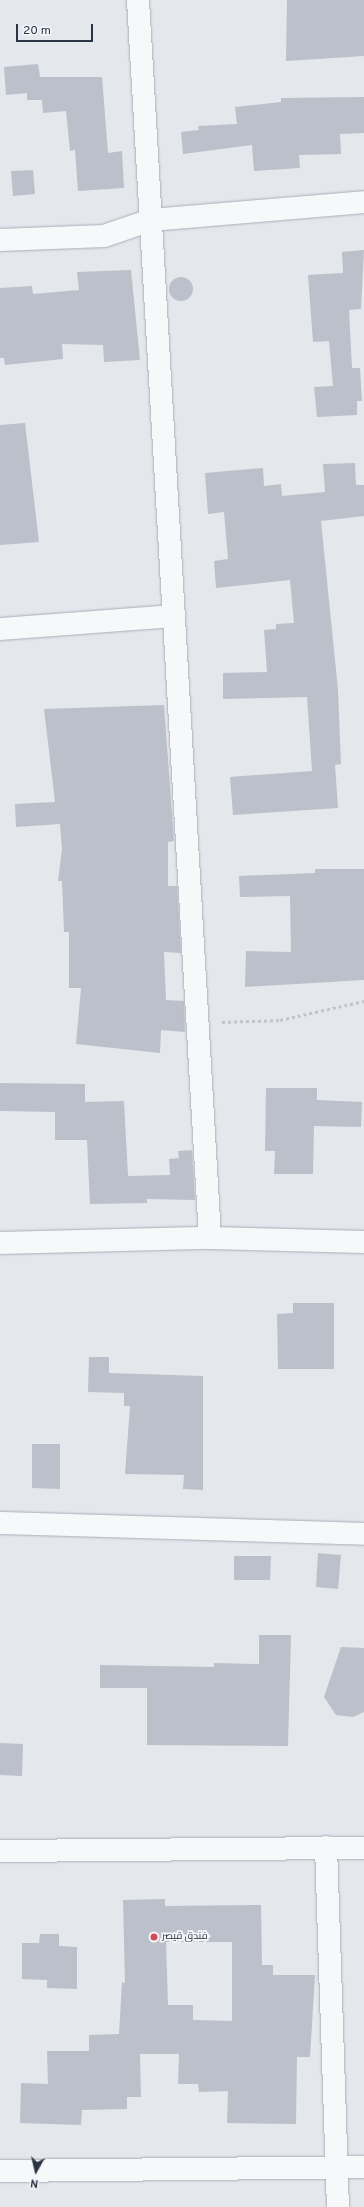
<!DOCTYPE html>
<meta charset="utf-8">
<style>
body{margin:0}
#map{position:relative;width:364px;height:2207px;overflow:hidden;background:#e4e7ec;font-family:Overpass,Cairo,sans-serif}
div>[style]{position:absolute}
.building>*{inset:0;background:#bbc0ca}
.round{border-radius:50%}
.path>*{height:2.5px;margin-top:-1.25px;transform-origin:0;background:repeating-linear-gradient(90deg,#c2c5cb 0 3px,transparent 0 6px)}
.roads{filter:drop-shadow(0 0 1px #a9aeb7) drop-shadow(0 0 1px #a9aeb7)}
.minor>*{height:22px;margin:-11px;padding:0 11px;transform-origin:11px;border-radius:11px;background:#f7f8fa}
.dots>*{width:11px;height:11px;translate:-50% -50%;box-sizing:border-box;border:2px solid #f4f6f9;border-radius:50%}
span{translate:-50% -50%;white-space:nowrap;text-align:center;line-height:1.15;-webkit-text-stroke:3.5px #f4f6f9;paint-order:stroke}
.poi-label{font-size:10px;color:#2b3445}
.left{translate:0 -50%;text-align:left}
.north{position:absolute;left:16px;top:2151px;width:40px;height:40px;-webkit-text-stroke:3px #f4f6f9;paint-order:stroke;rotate:188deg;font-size:11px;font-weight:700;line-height:16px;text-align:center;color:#2b3445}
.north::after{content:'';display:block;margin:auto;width:14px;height:18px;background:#2b3445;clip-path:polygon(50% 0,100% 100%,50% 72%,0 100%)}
.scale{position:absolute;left:16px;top:24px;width:77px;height:18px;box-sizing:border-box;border:2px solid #2b3445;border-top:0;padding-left:5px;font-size:12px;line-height:14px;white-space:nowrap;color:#2b3445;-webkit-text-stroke:3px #f4f6f9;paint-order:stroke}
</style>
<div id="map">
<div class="building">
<div style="clip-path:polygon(287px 0,364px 0,364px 56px,286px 61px)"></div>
<div style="clip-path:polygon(38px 64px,40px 77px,102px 77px,108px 153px,122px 151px,124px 188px,78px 191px,75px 150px,70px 151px,66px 111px,43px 113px,42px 100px,27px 100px,27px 93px,6px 95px,4px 67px)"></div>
<div style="clip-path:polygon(364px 97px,364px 133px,340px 134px,341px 154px,299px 155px,300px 168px,254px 171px,252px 145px,183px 154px,181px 132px,199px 130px,198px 126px,237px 124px,235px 107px,281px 102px,281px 98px)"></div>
<div style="clip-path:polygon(33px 170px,35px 194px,13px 196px,11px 171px)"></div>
<div style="clip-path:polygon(364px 250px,361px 309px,349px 310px,352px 368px,360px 368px,362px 401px,357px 401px,357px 415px,317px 417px,314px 387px,333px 386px,329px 341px,313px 342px,308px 275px,343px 273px,342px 252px)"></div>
<div style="clip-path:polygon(131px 270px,140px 360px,104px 362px,103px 345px,62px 344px,63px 359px,5px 365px,4px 358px,0 358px,0 288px,32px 286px,33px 294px,79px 290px,77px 272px)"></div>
<div class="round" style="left:169px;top:277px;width:24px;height:24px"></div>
<div style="clip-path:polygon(25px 423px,39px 542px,0 545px,0 425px)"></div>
<div style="clip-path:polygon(355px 463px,356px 485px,364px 485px,364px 516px,321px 521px,338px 690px,341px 764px,335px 765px,338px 808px,233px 815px,230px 777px,312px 771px,307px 697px,223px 699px,223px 673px,267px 672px,264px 630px,276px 629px,276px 624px,294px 623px,290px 580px,216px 588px,214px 561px,228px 559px,224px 512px,208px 514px,205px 473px,263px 468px,264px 486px,281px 484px,282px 496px,325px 492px,323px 464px)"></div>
<div style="clip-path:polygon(164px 705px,174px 841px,168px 842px,168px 886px,177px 886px,181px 953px,164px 952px,166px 1000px,184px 1001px,185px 1032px,161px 1030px,160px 1053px,76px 1044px,81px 988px,69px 988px,69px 932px,64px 932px,62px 881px,58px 881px,62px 849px,60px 824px,16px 827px,15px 804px,55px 802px,44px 709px)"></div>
<div style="clip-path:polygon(315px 869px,364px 869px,364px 980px,245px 987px,246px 951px,291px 952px,290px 896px,240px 897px,239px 876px,315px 873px)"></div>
<div style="clip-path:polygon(0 1083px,85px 1084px,85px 1102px,124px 1101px,128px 1176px,170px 1175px,169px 1159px,179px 1158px,178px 1151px,192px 1150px,195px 1200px,147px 1199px,147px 1203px,90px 1204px,87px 1140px,55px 1140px,55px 1112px,0 1111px)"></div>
<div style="clip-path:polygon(266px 1088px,317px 1088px,317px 1100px,362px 1102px,361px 1127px,314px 1126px,313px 1174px,274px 1174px,275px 1151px,265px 1151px)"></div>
<div style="clip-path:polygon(293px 1303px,334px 1303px,334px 1369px,278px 1369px,277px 1314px,293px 1313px)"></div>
<div style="clip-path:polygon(89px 1357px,109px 1357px,109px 1373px,203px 1376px,203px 1490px,183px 1489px,184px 1475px,125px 1474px,130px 1406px,124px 1406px,124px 1393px,88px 1392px)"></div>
<div style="clip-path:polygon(32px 1444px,60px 1444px,60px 1489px,32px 1488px)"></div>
<div style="clip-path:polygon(318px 1553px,341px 1555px,338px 1589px,316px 1587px)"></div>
<div style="clip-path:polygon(234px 1556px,271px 1556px,270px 1580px,234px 1580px)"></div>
<div style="clip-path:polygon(259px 1635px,291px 1635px,288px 1746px,147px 1745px,147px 1688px,100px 1688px,100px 1665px,214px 1667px,214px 1663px,259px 1664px)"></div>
<div style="clip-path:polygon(341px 1647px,364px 1648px,364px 1712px,353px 1717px,336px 1715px,324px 1697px)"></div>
<div style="clip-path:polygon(0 1743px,23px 1744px,22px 1776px,0 1775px)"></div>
<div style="clip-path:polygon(evenodd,165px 1899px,165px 1906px,261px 1905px,262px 1965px,273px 1965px,273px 1975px,315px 1975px,310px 2057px,297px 2057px,296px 2124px,227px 2123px,228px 2091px,199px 2092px,198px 2084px,178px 2084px,179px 2054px,140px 2054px,141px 2097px,127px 2097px,127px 2109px,82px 2110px,81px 2125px,20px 2123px,21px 2083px,48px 2084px,47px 2051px,89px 2051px,89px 2035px,119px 2034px,122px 1982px,125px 1983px,123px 1900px,165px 1899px,166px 1942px,232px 1942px,232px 2021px,193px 2020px,193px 2005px,168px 2005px,166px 1942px)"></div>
<div style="clip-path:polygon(40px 1934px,59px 1934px,59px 1946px,77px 1947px,77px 1989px,47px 1988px,47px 1980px,22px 1979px,22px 1943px,39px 1943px)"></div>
</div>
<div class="path">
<div style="left:222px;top:1022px;width:58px;rotate:-2deg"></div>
<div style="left:280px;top:1020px;width:86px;rotate:-12.7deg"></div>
</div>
<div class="roads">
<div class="minor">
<div style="left:138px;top:0;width:1240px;rotate:86.67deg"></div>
<div style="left:0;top:240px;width:104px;rotate:-2.2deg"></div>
<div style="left:104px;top:236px;width:50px;rotate:-18.8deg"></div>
<div style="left:151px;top:220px;width:214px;rotate:-4.8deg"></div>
<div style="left:0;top:629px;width:173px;rotate:-4.3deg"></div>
<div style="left:0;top:1243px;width:210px;rotate:-1.4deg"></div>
<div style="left:210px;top:1238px;width:154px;rotate:1.5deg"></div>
<div style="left:0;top:1523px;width:364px;rotate:1.7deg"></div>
<div style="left:326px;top:1847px;width:360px;rotate:88.1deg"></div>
<div style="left:0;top:1851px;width:364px;rotate:-0.5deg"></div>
<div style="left:0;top:2171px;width:364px;rotate:-0.6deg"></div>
</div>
</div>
<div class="dots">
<div style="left:154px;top:1937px;background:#d1495b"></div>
</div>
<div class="poi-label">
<span class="left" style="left:162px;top:1937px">فندق قيصر</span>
</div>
<div class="north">N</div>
<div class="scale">20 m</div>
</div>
